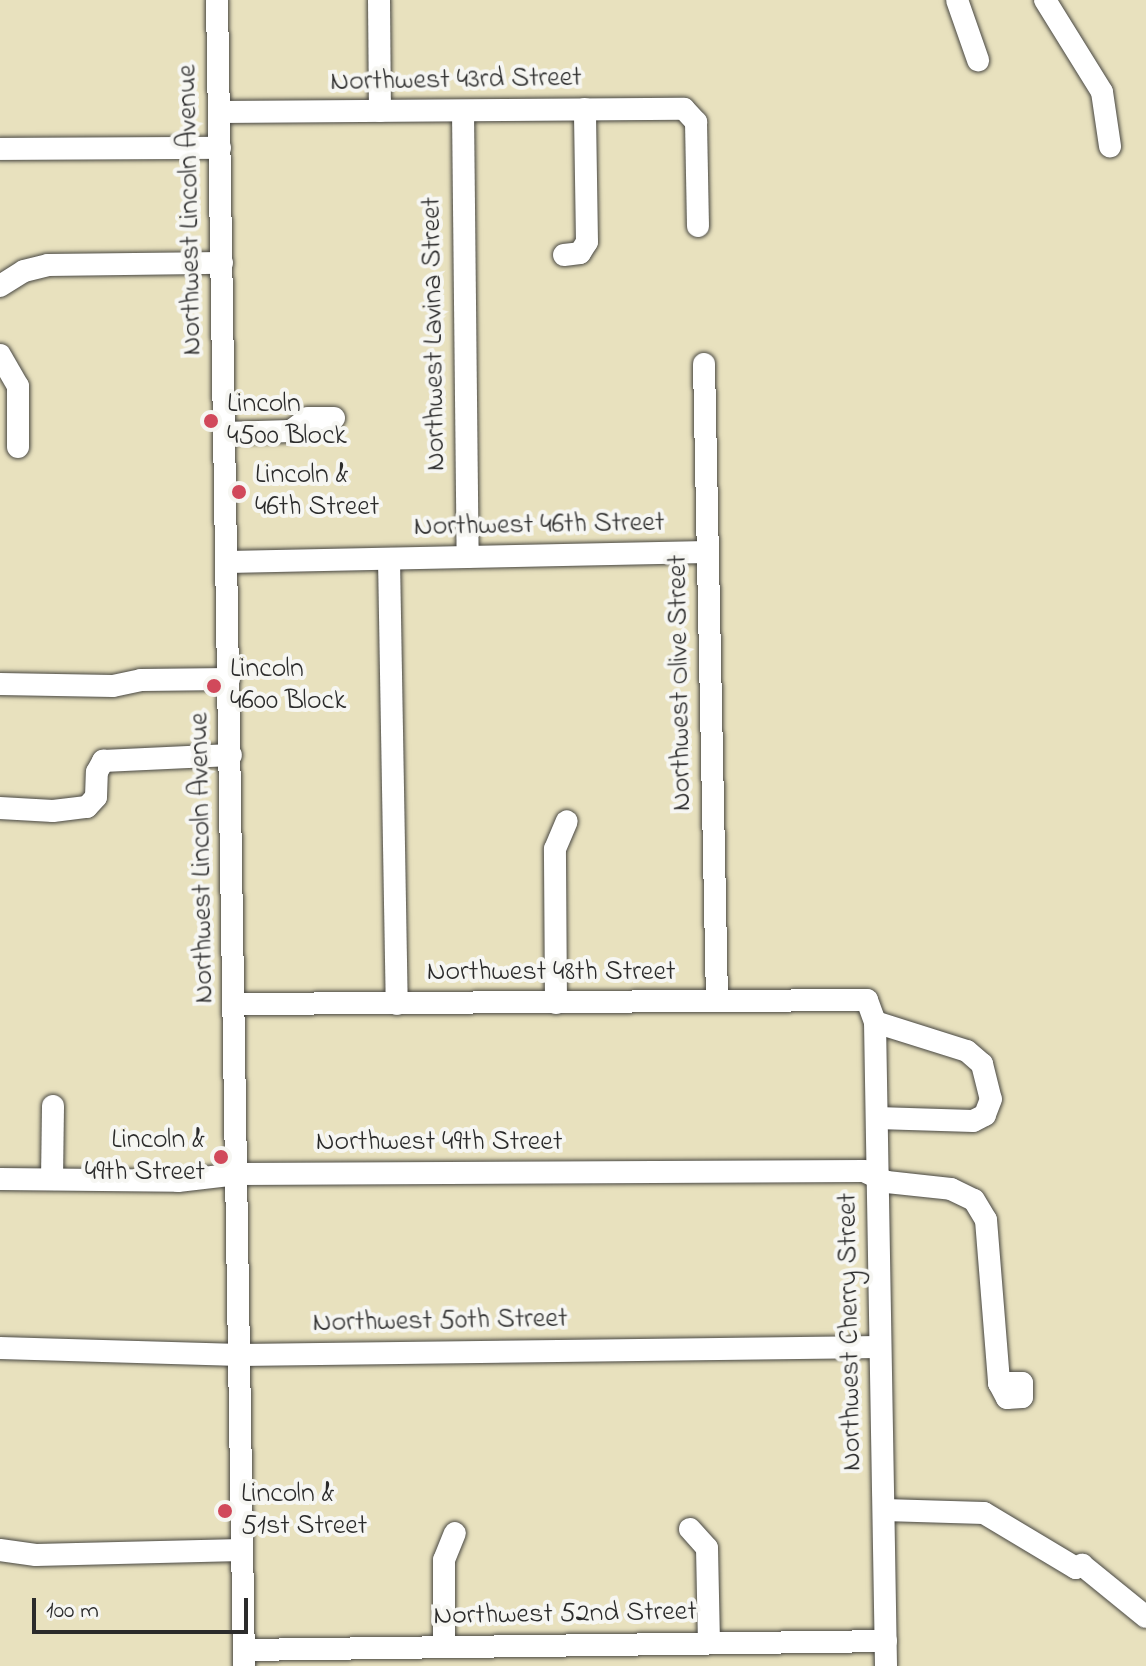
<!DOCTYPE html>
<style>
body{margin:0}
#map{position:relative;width:1146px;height:1666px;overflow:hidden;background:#e8e1be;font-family:"Indie Flower",sans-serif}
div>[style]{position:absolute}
.roads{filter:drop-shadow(0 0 2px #474641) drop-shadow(0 0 2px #474641)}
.minor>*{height:22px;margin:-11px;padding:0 11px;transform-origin:11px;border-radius:11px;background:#fff}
.dots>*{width:22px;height:22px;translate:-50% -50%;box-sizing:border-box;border:4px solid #f6f6f2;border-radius:50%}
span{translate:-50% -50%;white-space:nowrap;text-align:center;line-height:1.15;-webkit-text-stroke:8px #f6f6f2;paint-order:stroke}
.street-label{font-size:28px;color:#2b2b2b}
.poi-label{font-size:28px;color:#2b2b2b}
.left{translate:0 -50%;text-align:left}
.right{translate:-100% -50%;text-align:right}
.scale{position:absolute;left:32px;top:1598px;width:216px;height:36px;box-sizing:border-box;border:4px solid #2b2b2b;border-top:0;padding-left:10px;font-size:24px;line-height:28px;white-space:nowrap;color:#2b2b2b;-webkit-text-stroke:6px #f6f6f2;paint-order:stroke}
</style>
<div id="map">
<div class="roads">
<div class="minor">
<div style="left:217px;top:0;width:1666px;rotate:89.07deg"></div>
<div style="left:379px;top:0;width:111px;rotate:89.5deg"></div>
<div style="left:957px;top:0;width:64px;rotate:70.7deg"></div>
<div style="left:1045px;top:0;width:108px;rotate:58.2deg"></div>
<div style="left:1102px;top:92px;width:55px;rotate:81.6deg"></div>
<div style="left:463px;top:111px;width:446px;rotate:89.4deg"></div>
<div style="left:219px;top:112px;width:465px;rotate:-0.4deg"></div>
<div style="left:684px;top:109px;width:18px;rotate:47deg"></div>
<div style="left:696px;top:122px;width:104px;rotate:88.9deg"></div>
<div style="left:0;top:149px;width:220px;rotate:-0.3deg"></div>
<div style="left:564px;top:255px;width:16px;rotate:-7deg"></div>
<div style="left:580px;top:253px;width:13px;rotate:-58deg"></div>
<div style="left:587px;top:242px;width:133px;rotate:-90.9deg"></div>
<div style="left:0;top:286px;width:28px;rotate:-32deg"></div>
<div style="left:24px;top:271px;width:25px;rotate:-14deg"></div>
<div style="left:48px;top:265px;width:174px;rotate:-0.7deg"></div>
<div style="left:0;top:355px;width:36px;rotate:60deg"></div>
<div style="left:18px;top:386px;width:61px;rotate:90deg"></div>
<div style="left:704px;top:364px;width:637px;rotate:88.83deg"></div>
<div style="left:225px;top:433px;width:66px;rotate:-1.7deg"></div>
<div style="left:291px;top:431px;width:21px;rotate:-37deg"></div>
<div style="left:308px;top:418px;width:26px"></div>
<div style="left:389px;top:559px;width:445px;rotate:89deg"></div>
<div style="left:227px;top:562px;width:481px;rotate:-1.2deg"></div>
<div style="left:0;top:684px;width:113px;rotate:1deg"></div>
<div style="left:113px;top:686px;width:29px;rotate:-12deg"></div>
<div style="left:141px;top:680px;width:88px;rotate:-0.7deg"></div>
<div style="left:0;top:808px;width:53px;rotate:3.2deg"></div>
<div style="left:53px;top:811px;width:34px;rotate:-7deg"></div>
<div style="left:87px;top:807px;width:13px;rotate:-48deg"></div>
<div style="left:96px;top:797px;width:25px;rotate:-88deg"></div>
<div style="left:97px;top:772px;width:13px;rotate:-61deg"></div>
<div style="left:103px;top:761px;width:128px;rotate:-2.7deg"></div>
<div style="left:556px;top:1003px;width:154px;rotate:-90.4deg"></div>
<div style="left:555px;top:849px;width:30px;rotate:-67deg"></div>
<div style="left:236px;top:1004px;width:631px;rotate:-0.36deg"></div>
<div style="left:867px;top:1000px;width:23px;rotate:70deg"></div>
<div style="left:875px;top:1022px;width:644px;rotate:89.02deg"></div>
<div style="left:875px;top:1022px;width:96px;rotate:17.5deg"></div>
<div style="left:967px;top:1051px;width:20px;rotate:41deg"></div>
<div style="left:982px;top:1064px;width:36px;rotate:76deg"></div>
<div style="left:991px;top:1099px;width:17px;rotate:111deg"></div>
<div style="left:985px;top:1115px;width:13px;rotate:153deg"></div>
<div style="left:973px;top:1121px;width:96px;rotate:-178.2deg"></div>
<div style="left:0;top:1179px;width:178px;rotate:0.6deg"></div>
<div style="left:178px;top:1181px;width:60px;rotate:-6.7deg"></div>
<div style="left:238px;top:1174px;width:626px;rotate:-0.27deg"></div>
<div style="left:864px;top:1171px;width:25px;rotate:26deg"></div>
<div style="left:887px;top:1182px;width:64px;rotate:6.2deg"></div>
<div style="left:951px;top:1189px;width:25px;rotate:26deg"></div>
<div style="left:974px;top:1200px;width:23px;rotate:59deg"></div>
<div style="left:986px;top:1220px;width:164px;rotate:85.4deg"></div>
<div style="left:999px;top:1383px;width:17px;rotate:62deg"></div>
<div style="left:1007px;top:1398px;width:15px;rotate:-4deg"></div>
<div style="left:1022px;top:1397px;width:14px;rotate:-90deg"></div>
<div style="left:1022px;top:1383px;width:23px;rotate:180deg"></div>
<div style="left:52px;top:1179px;width:73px;rotate:-89.2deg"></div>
<div style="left:0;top:1348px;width:240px;rotate:1.7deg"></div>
<div style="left:240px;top:1355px;width:640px;rotate:-0.72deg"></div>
<div style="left:884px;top:1510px;width:100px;rotate:1.7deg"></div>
<div style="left:984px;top:1513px;width:107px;rotate:30.9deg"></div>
<div style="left:1076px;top:1568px;width:7px;rotate:-27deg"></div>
<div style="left:1082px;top:1565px;width:82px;rotate:39.1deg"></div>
<div style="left:690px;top:1529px;width:25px;rotate:48deg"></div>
<div style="left:707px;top:1548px;width:95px;rotate:88.8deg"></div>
<div style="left:0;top:1550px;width:36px;rotate:8deg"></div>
<div style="left:36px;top:1555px;width:206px;rotate:-1.4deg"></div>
<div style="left:444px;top:1646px;width:86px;rotate:-90deg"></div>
<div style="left:444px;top:1560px;width:29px;rotate:-68deg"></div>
<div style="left:244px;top:1650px;width:642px;rotate:-0.8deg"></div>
</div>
</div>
<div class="dots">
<div style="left:211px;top:421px;background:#d1495b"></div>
<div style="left:239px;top:492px;background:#d1495b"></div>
<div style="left:214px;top:686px;background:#d1495b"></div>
<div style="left:221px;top:1157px;background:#d1495b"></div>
<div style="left:225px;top:1511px;background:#d1495b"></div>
</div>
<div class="street-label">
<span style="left:456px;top:81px;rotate:-1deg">Northwest 43rd Street</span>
<span style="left:191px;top:210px;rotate:-91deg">Northwest Lincoln Avenue</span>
<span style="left:435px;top:334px;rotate:-91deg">Northwest Lavina Street</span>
<span style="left:539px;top:526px;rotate:-1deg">Northwest 46th Street</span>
<span style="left:681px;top:683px;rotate:-91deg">Northwest Olive Street</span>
<span style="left:203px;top:858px;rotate:-91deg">Northwest Lincoln Avenue</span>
<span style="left:551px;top:973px">Northwest 48th Street</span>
<span style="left:439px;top:1143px">Northwest 49th Street</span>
<span style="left:440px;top:1322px;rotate:-1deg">Northwest 50th Street</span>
<span style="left:851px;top:1332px;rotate:-91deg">Northwest Cherry Street</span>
<span style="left:565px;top:1615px;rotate:-1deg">Northwest 52nd Street</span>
</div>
<div class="poi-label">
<span class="left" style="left:227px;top:421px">Lincoln<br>4500 Block</span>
<span class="left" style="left:255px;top:492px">Lincoln &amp;<br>46th Street</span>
<span class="left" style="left:230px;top:686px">Lincoln<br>4600 Block</span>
<span class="right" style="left:205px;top:1157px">Lincoln &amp;<br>49th Street</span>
<span class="left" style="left:241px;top:1511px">Lincoln &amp;<br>51st Street</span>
</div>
<div class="scale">100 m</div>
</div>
